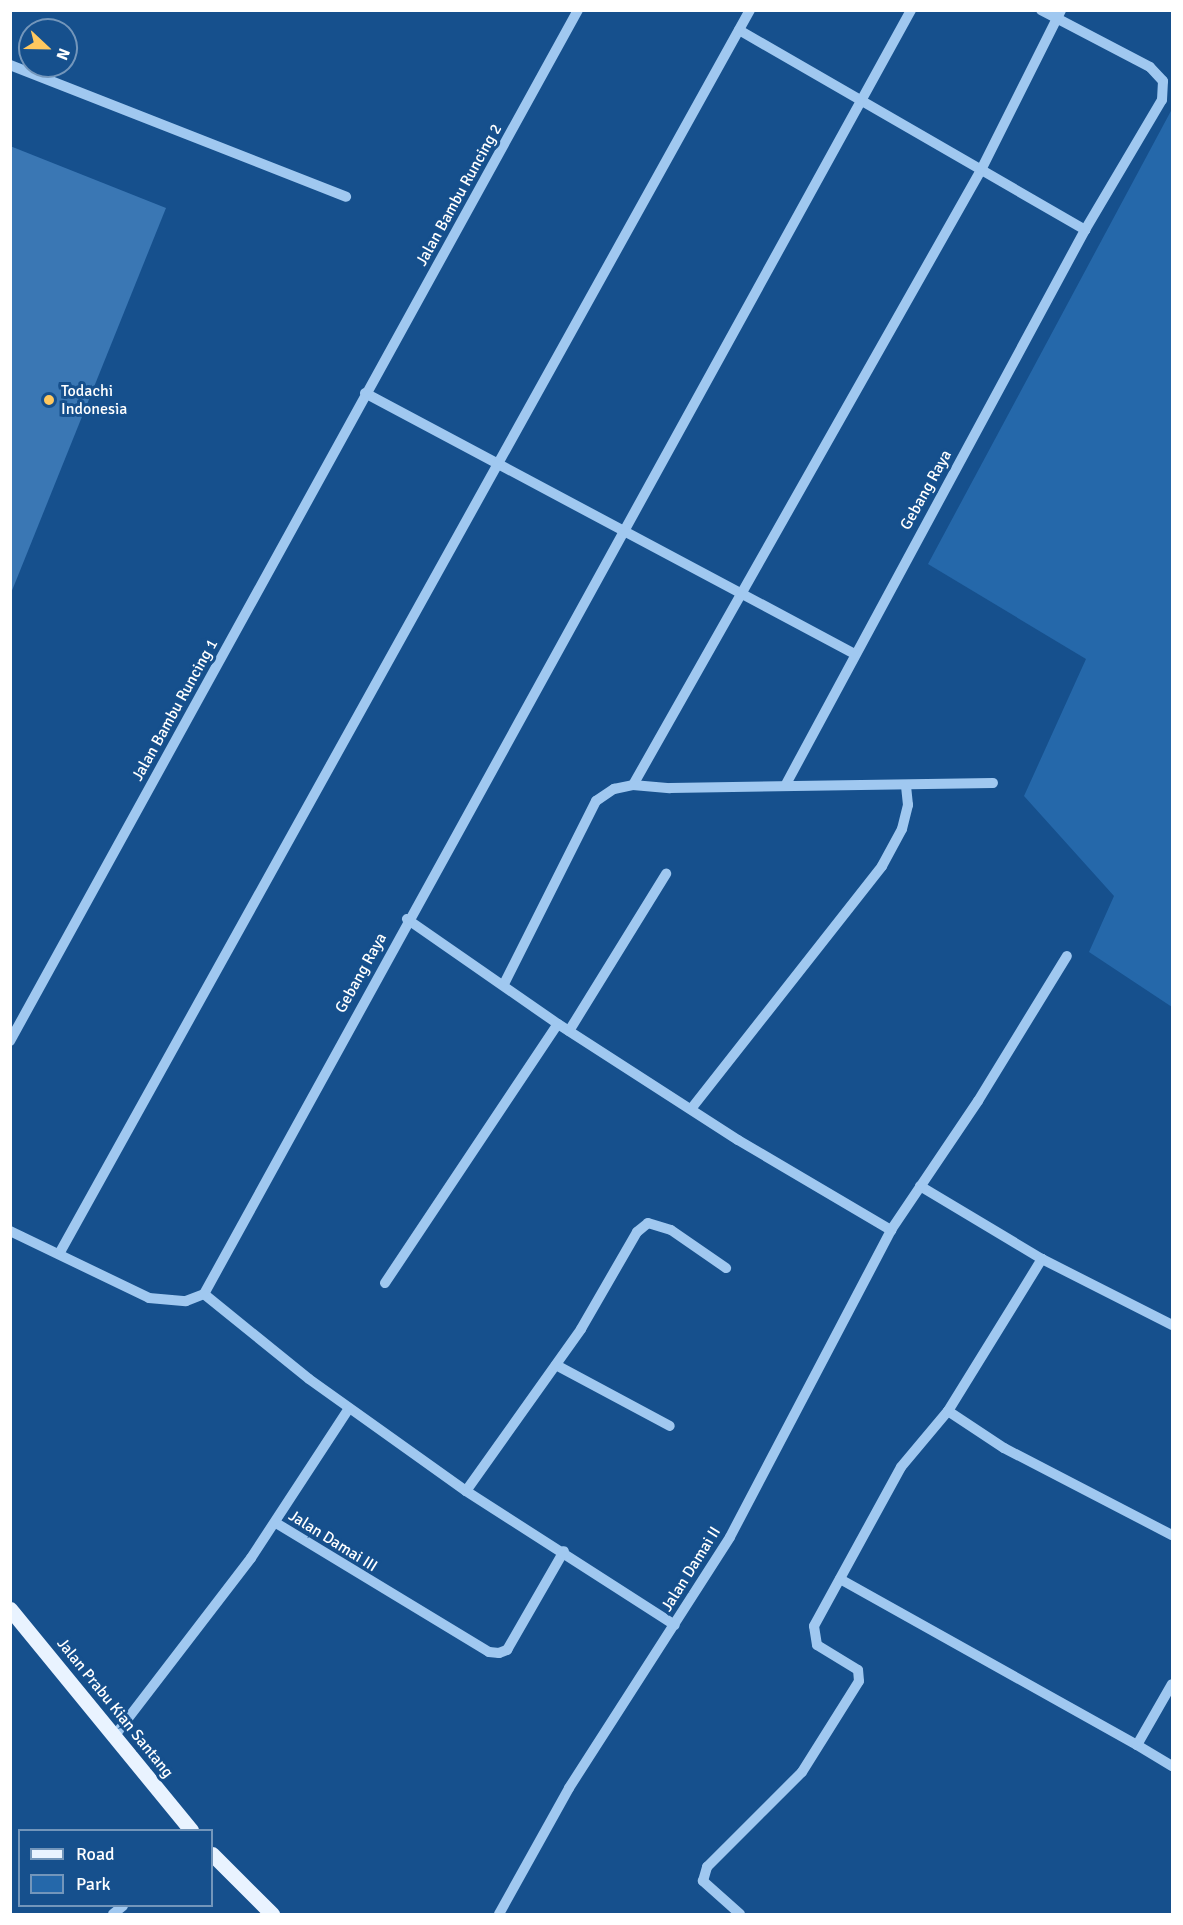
<!DOCTYPE html>
<style>
body{margin:0}
#map{position:relative;width:1183px;height:1925px;overflow:hidden;background:#16508d;font-family:Signika,sans-serif}
div>[style]{position:absolute}
.green>*{inset:0;background:#2568aa}
.building>*{inset:0;background:#3a77b4}
.minor>*{height:10px;margin:-5px;padding:0 5px;transform-origin:5px;border-radius:5px;background:#a0c8f0}
.major>*{height:15px;margin:-7.5px;padding:0 7.5px;transform-origin:7.5px;border-radius:7.5px;background:#e9f3ff}
.dots>*{width:16px;height:16px;translate:-50% -50%;box-sizing:border-box;border:3px solid #16508d;border-radius:50%}
span{translate:-50% -50%;white-space:nowrap;text-align:center;line-height:1.15;-webkit-text-stroke:6px #16508d;paint-order:stroke}
.street-label{font-size:16px;color:#fff}
.poi-label{font-size:16px;color:#fff}
.left{translate:0 -50%;text-align:left}
.frame{position:absolute;inset:0;border:12px solid #fff;pointer-events:none}
.legend{position:absolute;left:18px;top:1829px;width:195px;height:78px;box-sizing:border-box;background:#16508d;border:2px solid #7396bb;margin:0;padding:8px 10px;list-style:none;font-size:18px;color:#fff}
.legend li{display:flex;align-items:center;gap:12px;height:30px}
.legend b{width:30px;border:2px solid #7396bb}
.north{position:absolute;left:18px;top:18px;width:60px;height:60px;box-sizing:border-box;background:#16508d;border:2px solid #7396bb;border-radius:50%;rotate:112deg;font-size:16px;font-weight:700;line-height:24px;text-align:center;color:#fff}
.north::after{content:'';display:block;margin:auto;width:21px;height:27px;background:#ffc85f;clip-path:polygon(50% 0,100% 100%,50% 72%,0 100%)}
</style>
<div id="map">
<div class="green">
<div style="clip-path:polygon(1172px 109px,1172px 1007px,1089px 952px,1114px 896px,1024px 796px,1086px 659px,928px 564px)"></div>
</div>
<div class="building">
<div style="clip-path:polygon(10px 146px,166px 208px,11px 593px,10px 593px)"></div>
</div>
<div class="minor">
<div style="left:739px;top:30px;width:400px;rotate:30deg"></div>
<div style="left:10px;top:65px;width:361px;rotate:21.4deg"></div>
<div style="left:365px;top:393px;width:553px;rotate:28.05deg"></div>
<div style="left:633px;top:785px;width:704px;rotate:-60.49deg"></div>
<div style="left:980px;top:172px;width:181px;rotate:-63.4deg"></div>
<div style="left:785px;top:786px;width:632px;rotate:-61.65deg"></div>
<div style="left:1085px;top:230px;width:151px;rotate:-59.4deg"></div>
<div style="left:1162px;top:100px;width:19px;rotate:-87deg"></div>
<div style="left:1163px;top:81px;width:19px;rotate:-133deg"></div>
<div style="left:1150px;top:67px;width:123px;rotate:-152.4deg"></div>
<div style="left:504px;top:984px;width:205px;rotate:-63.3deg"></div>
<div style="left:596px;top:801px;width:22px;rotate:-34deg"></div>
<div style="left:614px;top:789px;width:19px;rotate:-12deg"></div>
<div style="left:633px;top:785px;width:37px;rotate:5deg"></div>
<div style="left:670px;top:788px;width:323px;rotate:-0.9deg"></div>
<div style="left:558px;top:1024px;width:214px;rotate:32.8deg"></div>
<div style="left:738px;top:1140px;width:178px;rotate:30.5deg"></div>
<div style="left:569px;top:1031px;width:185px;rotate:-58.3deg"></div>
<div style="left:10px;top:1041px;width:1177px;rotate:-61.15deg"></div>
<div style="left:691px;top:1109px;width:309px;rotate:-51.8deg"></div>
<div style="left:882px;top:866px;width:42px;rotate:-61.6deg"></div>
<div style="left:902px;top:829px;width:25px;rotate:-76deg"></div>
<div style="left:908px;top:805px;width:19px;rotate:-96deg"></div>
<div style="left:920px;top:1186px;width:142px;rotate:30.9deg"></div>
<div style="left:1042px;top:1259px;width:146px;rotate:26.9deg"></div>
<div style="left:10px;top:1231px;width:154px;rotate:25.7deg"></div>
<div style="left:149px;top:1298px;width:37px;rotate:5deg"></div>
<div style="left:186px;top:1301px;width:19px;rotate:-21deg"></div>
<div style="left:204px;top:1294px;width:1466px;rotate:-61.16deg"></div>
<div style="left:59px;top:1254px;width:1423px;rotate:-60.95deg"></div>
<div style="left:385px;top:1283px;width:311px;rotate:-56.3deg"></div>
<div style="left:558px;top:1024px;width:184px;rotate:-145.2deg"></div>
<div style="left:204px;top:1294px;width:135px;rotate:39deg"></div>
<div style="left:309px;top:1379px;width:193px;rotate:35.5deg"></div>
<div style="left:466px;top:1491px;width:248px;rotate:32.7deg"></div>
<div style="left:556px;top:1365px;width:129px;rotate:28.2deg"></div>
<div style="left:948px;top:1411px;width:67px;rotate:33.5deg"></div>
<div style="left:1004px;top:1448px;width:189px;rotate:27.4deg"></div>
<div style="left:466px;top:1491px;width:199px;rotate:-54.6deg"></div>
<div style="left:581px;top:1329px;width:112px;rotate:-60deg"></div>
<div style="left:637px;top:1232px;width:14px;rotate:-39deg"></div>
<div style="left:648px;top:1223px;width:24px;rotate:17deg"></div>
<div style="left:671px;top:1230px;width:67px;rotate:34.6deg"></div>
<div style="left:276px;top:1523px;width:249px;rotate:31.2deg"></div>
<div style="left:489px;top:1652px;width:10px;rotate:6deg"></div>
<div style="left:499px;top:1653px;width:9px;rotate:-21deg"></div>
<div style="left:507px;top:1650px;width:114px;rotate:-60.1deg"></div>
<div style="left:840px;top:1579px;width:340px;rotate:29.2deg"></div>
<div style="left:1137px;top:1745px;width:70px;rotate:-60.2deg"></div>
<div style="left:116px;top:1734px;width:222px;rotate:-52.5deg"></div>
<div style="left:251px;top:1558px;width:179px;rotate:-56.8deg"></div>
<div style="left:1137px;top:1745px;width:41px;rotate:31deg"></div>
<div style="left:113px;top:1914px;width:13px;rotate:-39deg"></div>
<div style="left:499px;top:1914px;width:144px;rotate:-60.9deg"></div>
<div style="left:569px;top:1788px;width:298px;rotate:-57.3deg"></div>
<div style="left:730px;top:1537px;width:347px;rotate:-62.3deg"></div>
<div style="left:891px;top:1230px;width:156px;rotate:-56deg"></div>
<div style="left:978px;top:1101px;width:170px;rotate:-58.5deg"></div>
<div style="left:740px;top:1914px;width:50px;rotate:-138.3deg"></div>
<div style="left:703px;top:1881px;width:15px;rotate:-74deg"></div>
<div style="left:707px;top:1867px;width:134px;rotate:-45deg"></div>
<div style="left:802px;top:1772px;width:107px;rotate:-57.9deg"></div>
<div style="left:859px;top:1681px;width:11px;rotate:-95deg"></div>
<div style="left:858px;top:1670px;width:48px;rotate:-148.6deg"></div>
<div style="left:817px;top:1645px;width:19px;rotate:-99deg"></div>
<div style="left:814px;top:1626px;width:181px;rotate:-61.3deg"></div>
<div style="left:901px;top:1467px;width:73px;rotate:-50deg"></div>
<div style="left:948px;top:1411px;width:179px;rotate:-58.3deg"></div>
</div>
<div class="major">
<div style="left:10px;top:1609px;width:286px;rotate:50.7deg"></div>
<div style="left:212px;top:1854px;width:85px;rotate:45deg"></div>
</div>
<div class="dots">
<div style="left:49px;top:400px;background:#ffc85f"></div>
</div>
<div class="street-label">
<span style="left:459px;top:195px;rotate:-61deg">Jalan Bambu Runcing 2</span>
<span style="left:926px;top:490px;rotate:-61deg">Gebang Raya</span>
<span style="left:175px;top:710px;rotate:-61deg">Jalan Bambu Runcing 1</span>
<span style="left:361px;top:973px;rotate:-61deg">Gebang Raya</span>
<span style="left:333px;top:1541px;rotate:32deg">Jalan Damai III</span>
<span style="left:691px;top:1569px;rotate:-58deg">Jalan Damai II</span>
<span style="left:115px;top:1708px;rotate:51deg">Jalan Prabu Kian Santang</span>
</div>
<div class="poi-label">
<span class="left" style="left:61px;top:400px">Todachi<br>Indonesia</span>
</div>
<div class="frame"></div>
<ul class="legend">
<li><b style="height:8px;background:#e9f3ff"></b>Road</li>
<li><b style="height:16px;background:#2568aa"></b>Park</li>
</ul>
<div class="north">N</div>
</div>
